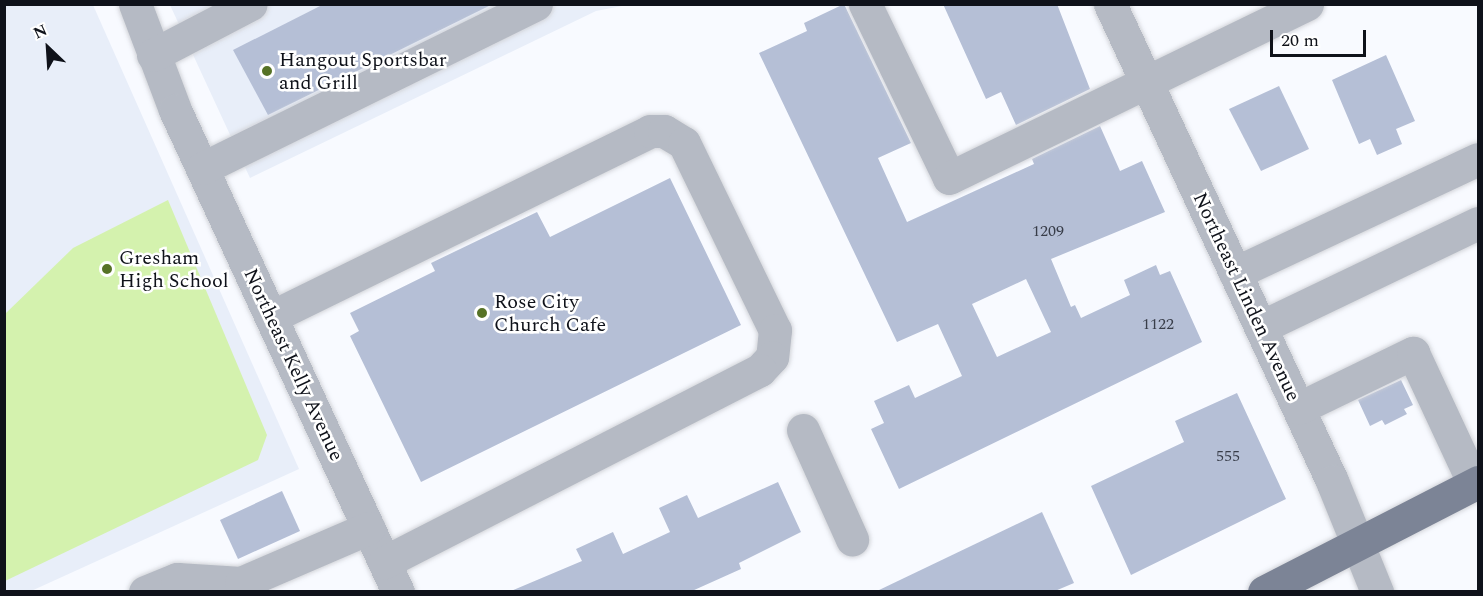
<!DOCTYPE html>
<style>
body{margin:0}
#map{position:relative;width:1483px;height:596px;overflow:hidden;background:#f8faff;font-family:Spectral,serif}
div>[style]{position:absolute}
.built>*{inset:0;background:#e8eef9}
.green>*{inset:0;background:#d4f2ae}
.building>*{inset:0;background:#b5bfd6}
.roads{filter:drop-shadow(0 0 2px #d3d5da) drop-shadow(0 0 2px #d3d5da)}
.minor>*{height:33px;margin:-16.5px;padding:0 16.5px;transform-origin:16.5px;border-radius:16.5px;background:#b5bac4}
.major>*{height:33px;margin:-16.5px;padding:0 16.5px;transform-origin:16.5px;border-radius:16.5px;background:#7c8496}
.dots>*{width:16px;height:16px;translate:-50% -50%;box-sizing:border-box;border:3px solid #fff;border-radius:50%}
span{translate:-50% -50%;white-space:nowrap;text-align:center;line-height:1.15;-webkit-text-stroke:5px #fff;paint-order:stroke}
.number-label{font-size:16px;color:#383d49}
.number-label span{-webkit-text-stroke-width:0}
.poi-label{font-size:20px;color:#0f121a}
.left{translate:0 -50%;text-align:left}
.street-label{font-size:20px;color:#0f121a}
.frame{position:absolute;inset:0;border:6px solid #0f121a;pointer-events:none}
.north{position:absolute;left:18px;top:18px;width:60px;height:60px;-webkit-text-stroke:4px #fff;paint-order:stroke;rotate:335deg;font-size:16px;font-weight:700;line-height:24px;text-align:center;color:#0f121a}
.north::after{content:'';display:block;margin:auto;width:21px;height:27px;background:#0f121a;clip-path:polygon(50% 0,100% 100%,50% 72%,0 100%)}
.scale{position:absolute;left:1270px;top:30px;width:96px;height:27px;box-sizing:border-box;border:3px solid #0f121a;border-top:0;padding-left:8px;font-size:18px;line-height:21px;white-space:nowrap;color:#0f121a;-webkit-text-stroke:4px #fff;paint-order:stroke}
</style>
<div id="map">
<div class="built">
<div style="clip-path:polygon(4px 5px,93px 5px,299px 469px,29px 592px,4px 591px)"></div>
<div style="clip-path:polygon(170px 5px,627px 5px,596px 11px,250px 178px)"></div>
</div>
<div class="green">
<div style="clip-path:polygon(168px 200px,267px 435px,258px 460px,5px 581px,5px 314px,73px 248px)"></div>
</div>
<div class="building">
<div style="clip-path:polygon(324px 4px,493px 4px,268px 115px,233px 50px)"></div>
<div style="clip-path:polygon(evenodd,844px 4px,911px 143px,878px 158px,907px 222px,1034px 164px,1032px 159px,1100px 126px,1120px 171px,1142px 161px,1165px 212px,1051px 259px,1071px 307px,1075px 305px,1081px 318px,1130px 295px,1124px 280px,1156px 265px,1160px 275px,1170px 271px,1202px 342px,899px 489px,871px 429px,884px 423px,874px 401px,909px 385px,915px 398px,962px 376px,938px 324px,897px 342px,759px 53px,807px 31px,804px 23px,844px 4px,1026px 279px,1051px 332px,997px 357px,972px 304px,1026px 279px)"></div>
<div style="clip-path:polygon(943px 4px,1057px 4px,1090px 89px,1016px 125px,1001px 92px,986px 99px)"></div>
<div style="clip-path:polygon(1386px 55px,1415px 121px,1396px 129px,1402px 144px,1377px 155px,1370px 139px,1359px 144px,1332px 80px)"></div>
<div style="clip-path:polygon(1279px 86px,1309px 149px,1261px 171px,1229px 109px)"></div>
<div style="clip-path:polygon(670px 178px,741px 325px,421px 482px,350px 336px,359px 331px,350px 313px,435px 271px,431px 263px,537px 212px,550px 237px)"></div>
<div style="clip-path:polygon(1401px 380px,1413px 405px,1404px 409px,1407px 414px,1385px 425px,1382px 420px,1370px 426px,1358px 400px)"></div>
<div style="clip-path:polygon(1237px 393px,1286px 499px,1131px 575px,1091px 486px,1184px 442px,1175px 421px)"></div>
<div style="clip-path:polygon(778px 482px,801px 532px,739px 563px,741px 569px,692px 591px,511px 591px,582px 561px,576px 549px,613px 532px,623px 554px,670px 532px,659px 508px,687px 495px,698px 518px)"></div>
<div style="clip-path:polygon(282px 491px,300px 531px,238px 559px,220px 520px)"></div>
<div style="clip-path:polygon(1042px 512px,1074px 583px,1055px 591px,877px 591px)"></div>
</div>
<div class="roads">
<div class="minor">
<div style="left:135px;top:4px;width:113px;rotate:69.3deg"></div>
<div style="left:175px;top:110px;width:531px;rotate:65.17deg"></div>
<div style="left:865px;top:4px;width:193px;rotate:64.2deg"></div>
<div style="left:949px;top:178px;width:398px;rotate:-25.9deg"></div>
<div style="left:1110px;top:4px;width:526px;rotate:65.04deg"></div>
<div style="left:1332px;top:481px;width:120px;rotate:67.9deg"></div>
<div style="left:153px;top:55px;width:110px;rotate:-27.5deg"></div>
<div style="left:203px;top:168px;width:371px;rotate:-26.2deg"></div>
<div style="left:1235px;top:273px;width:268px;rotate:-25.1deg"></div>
<div style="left:271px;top:317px;width:422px;rotate:-26.1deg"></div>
<div style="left:650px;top:131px;width:14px"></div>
<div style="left:664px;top:131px;width:23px;rotate:31deg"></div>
<div style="left:684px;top:143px;width:208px;rotate:64.1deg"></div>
<div style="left:775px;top:330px;width:27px;rotate:96deg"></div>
<div style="left:772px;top:357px;width:18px;rotate:133deg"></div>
<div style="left:760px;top:370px;width:422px;rotate:152.9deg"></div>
<div style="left:1261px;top:327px;width:241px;rotate:-25.6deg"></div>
<div style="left:1299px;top:408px;width:127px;rotate:-25.8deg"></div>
<div style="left:1413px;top:353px;width:145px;rotate:65deg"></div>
<div style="left:803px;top:430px;width:120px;rotate:65.8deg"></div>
<div style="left:145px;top:592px;width:35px;rotate:-22deg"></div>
<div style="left:177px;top:579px;width:64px;rotate:3.6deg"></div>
<div style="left:241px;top:583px;width:139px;rotate:-23.3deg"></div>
</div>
<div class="major">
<div style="left:1264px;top:592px;width:241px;rotate:-27.2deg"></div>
</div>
</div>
<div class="dots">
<div style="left:267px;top:71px;background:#567226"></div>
<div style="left:107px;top:269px;background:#567226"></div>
<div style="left:482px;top:313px;background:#567226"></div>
</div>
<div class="number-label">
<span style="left:1048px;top:231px">1209</span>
<span style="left:1158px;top:324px">1122</span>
<span style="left:1228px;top:456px">555</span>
</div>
<div class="poi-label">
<span class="left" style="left:279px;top:72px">Hangout Sportsbar<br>and Grill</span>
<span class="left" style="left:119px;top:270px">Gresham<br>High School</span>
<span class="left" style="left:494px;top:314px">Rose City<br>Church Cafe</span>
</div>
<div class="street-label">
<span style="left:1246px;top:297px;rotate:65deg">Northeast Linden Avenue</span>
<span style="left:293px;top:365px;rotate:65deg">Northeast Kelly Avenue</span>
</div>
<div class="frame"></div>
<div class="north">N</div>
<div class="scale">20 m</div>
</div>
